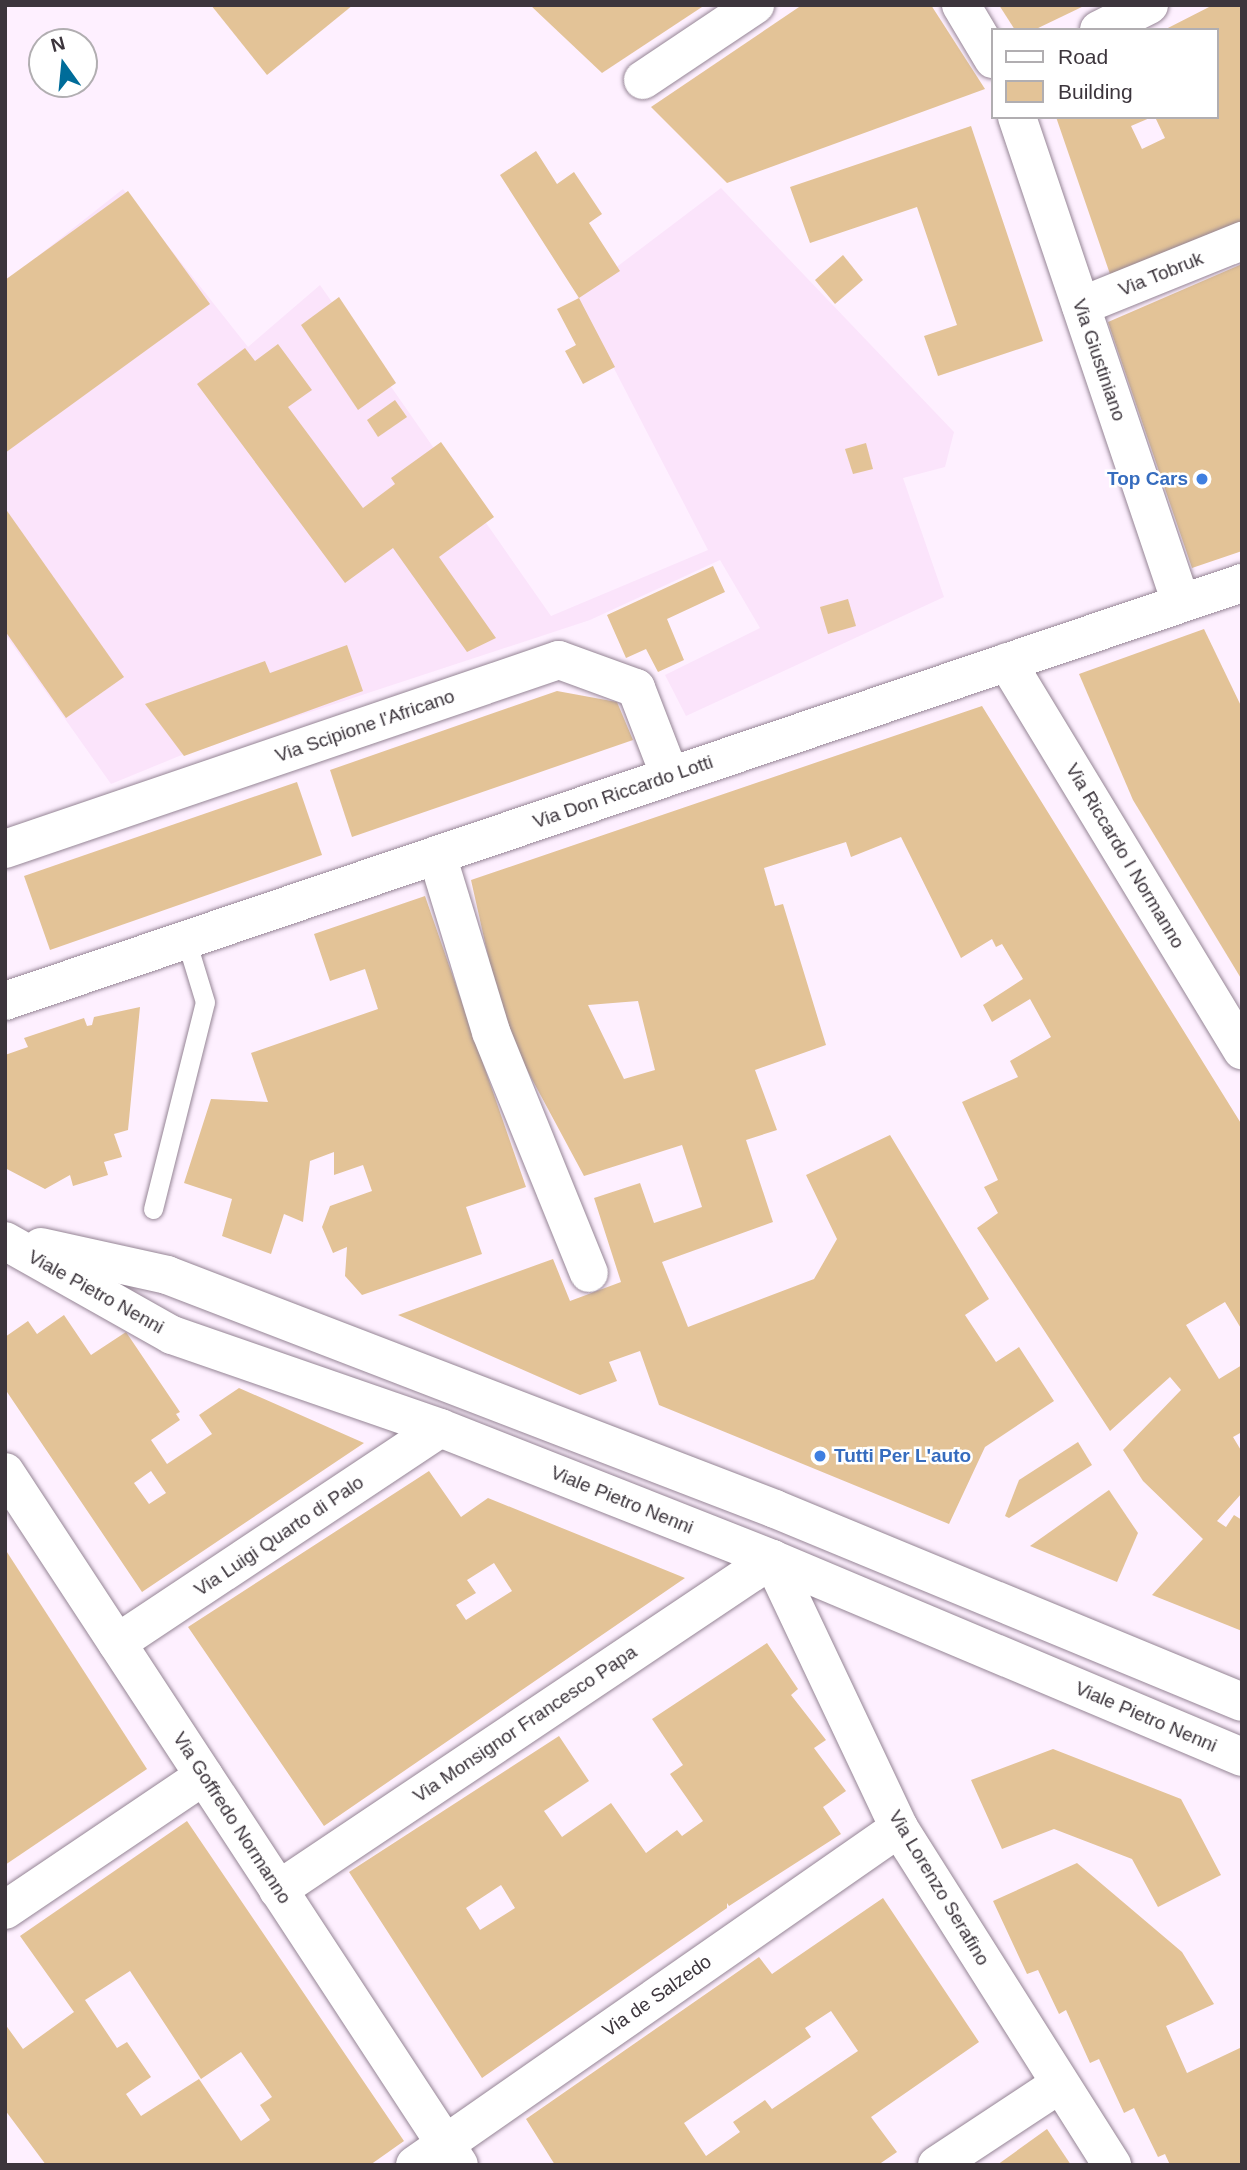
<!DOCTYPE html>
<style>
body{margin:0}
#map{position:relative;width:1247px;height:2170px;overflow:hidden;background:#fef0ff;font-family:Helvetica,sans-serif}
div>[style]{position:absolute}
.built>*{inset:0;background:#fbe4fb}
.building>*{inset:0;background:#e3c397}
.roads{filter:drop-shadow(0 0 2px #958595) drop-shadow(0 0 2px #958595)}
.service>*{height:19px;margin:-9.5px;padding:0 9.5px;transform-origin:9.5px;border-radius:9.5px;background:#fff}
.minor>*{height:38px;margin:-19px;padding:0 19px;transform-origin:19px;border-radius:19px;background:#fff}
.secondary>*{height:38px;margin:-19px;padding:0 19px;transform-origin:19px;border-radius:19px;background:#fff}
.dots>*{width:19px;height:19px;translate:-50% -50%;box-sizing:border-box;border:4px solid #fff;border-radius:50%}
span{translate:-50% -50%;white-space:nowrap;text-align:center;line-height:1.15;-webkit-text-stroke:5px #fff;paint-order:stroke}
.street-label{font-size:19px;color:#3c353c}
.shop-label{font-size:19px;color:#366cbe;font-weight:700}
.right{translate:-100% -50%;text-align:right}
.left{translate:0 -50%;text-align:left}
.frame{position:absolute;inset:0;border:7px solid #3c353c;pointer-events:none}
.legend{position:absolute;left:991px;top:28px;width:228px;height:91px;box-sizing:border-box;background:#fff;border:2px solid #b1aeb1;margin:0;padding:9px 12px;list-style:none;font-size:21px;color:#3c353c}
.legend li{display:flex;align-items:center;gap:14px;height:35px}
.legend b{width:35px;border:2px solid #b1aeb1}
.north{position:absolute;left:28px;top:28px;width:70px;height:70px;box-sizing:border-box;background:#fff;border:2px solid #b1aeb1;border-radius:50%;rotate:345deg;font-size:19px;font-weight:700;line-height:28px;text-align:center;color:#3c353c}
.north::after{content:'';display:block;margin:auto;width:24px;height:32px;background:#006c99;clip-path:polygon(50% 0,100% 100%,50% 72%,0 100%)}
</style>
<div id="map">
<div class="built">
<div style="clip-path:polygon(721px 188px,954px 432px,945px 467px,903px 478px,944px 597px,686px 716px,665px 675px,760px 628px,720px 560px,590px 620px,189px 752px,111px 784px,5px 634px,5px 282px,123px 189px,248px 347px,320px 285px,551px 616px,708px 550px,577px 297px)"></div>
</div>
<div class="building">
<div style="clip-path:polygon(211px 5px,353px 5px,267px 75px)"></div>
<div style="clip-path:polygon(530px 5px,705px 5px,602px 73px)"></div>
<div style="clip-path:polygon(802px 5px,931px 5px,985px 89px,727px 183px,651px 107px)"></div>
<div style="clip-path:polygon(999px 5px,1086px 5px,1034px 30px,1015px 30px)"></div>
<div style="clip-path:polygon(1213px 5px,1242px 5px,1242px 222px,1111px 277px,1056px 117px,1152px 117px,1131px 126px,1142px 149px,1165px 138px,1155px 117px,1217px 117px,1217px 30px,1164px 30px)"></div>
<div style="clip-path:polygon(971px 126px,1043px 341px,938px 376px,924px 336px,957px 325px,917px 207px,810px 243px,790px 187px)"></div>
<div style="clip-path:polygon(536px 151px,557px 184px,574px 172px,602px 214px,589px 223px,620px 271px,579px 298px,500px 175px)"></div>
<div style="clip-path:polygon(128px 191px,210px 304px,5px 453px,5px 280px)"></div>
<div style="clip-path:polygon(843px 255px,863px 280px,835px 304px,815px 280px)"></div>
<div style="clip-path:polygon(1242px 264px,1242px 551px,1192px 568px,1108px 322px)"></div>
<div style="clip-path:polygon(339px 297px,396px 383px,358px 410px,301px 325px)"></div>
<div style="clip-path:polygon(579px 298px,615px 367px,583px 384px,565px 351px,576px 345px,557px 309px)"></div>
<div style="clip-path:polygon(278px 344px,312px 390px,288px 407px,363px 508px,395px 484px,391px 478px,441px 442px,494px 517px,439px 557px,496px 638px,467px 652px,393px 548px,345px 583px,197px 384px,245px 348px,255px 361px)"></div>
<div style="clip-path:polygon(395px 400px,407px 417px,378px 437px,367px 420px)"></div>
<div style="clip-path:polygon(866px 443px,873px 469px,853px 474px,845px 449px)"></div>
<div style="clip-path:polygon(5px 508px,124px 677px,66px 718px,5px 631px)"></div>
<div style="clip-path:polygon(713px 566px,725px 592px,667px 619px,684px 660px,658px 672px,646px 649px,626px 658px,607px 615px)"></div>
<div style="clip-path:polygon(848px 599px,856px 626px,828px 634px,820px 607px)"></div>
<div style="clip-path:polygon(1204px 629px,1242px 708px,1242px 980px,1133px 800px,1079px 674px)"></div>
<div style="clip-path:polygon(347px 645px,363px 691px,184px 756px,145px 704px,265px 661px,270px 673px)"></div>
<div style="clip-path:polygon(557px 691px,617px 702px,633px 740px,352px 837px,330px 770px)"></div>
<div style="clip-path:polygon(evenodd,982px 706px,1242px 1125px,1242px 1330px,1225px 1302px,1186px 1325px,1219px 1379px,1242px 1365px,1242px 1432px,1233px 1437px,1242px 1452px,1242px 1493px,1217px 1521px,1226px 1527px,1234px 1515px,1242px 1520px,1242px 1631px,1152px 1595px,1203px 1539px,1143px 1481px,1123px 1450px,1181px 1390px,1170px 1377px,1110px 1431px,977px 1228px,998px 1213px,984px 1187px,998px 1180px,962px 1102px,1018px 1077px,1010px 1061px,1051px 1037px,1030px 999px,992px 1022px,983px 1005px,1023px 979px,1002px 944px,996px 947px,992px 939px,961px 958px,901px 837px,851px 857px,846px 842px,764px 868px,775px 906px,783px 904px,826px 1045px,755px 1070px,777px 1130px,746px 1140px,773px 1222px,662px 1262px,688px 1327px,814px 1279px,837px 1239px,806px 1175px,890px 1135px,989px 1299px,965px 1315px,996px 1362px,1019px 1347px,1054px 1401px,985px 1447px,949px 1524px,659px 1405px,640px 1351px,609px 1362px,617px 1381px,580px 1395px,398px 1315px,553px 1259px,570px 1301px,621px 1282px,594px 1198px,640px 1183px,654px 1223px,702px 1207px,682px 1145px,584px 1176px,504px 1027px,471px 880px,982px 706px,638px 1001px,655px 1070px,624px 1079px,588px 1005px,638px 1001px)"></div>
<div style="clip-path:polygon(297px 782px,322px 855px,50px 950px,24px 876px)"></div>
<div style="clip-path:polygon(425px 896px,526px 1187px,466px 1207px,482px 1254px,362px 1295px,345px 1276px,347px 1247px,333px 1253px,322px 1227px,330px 1206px,372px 1191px,363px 1165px,334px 1175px,334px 1152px,310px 1161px,303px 1222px,284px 1214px,271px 1254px,222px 1236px,232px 1199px,184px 1183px,211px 1099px,268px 1102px,251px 1053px,378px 1009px,365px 969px,330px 981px,314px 934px)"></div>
<div style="clip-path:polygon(140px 1007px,128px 1130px,114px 1134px,122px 1157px,104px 1162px,108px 1175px,73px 1186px,70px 1175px,45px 1189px,5px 1168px,5px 1055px,28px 1047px,24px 1038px,84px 1018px,87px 1026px,92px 1025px,94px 1017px)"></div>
<div style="clip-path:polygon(evenodd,64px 1315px,91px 1355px,126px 1332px,180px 1412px,176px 1414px,180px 1420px,151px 1440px,167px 1464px,212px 1434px,199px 1415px,239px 1388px,364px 1443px,142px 1592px,5px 1389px,5px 1337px,28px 1321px,37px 1334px,64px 1315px,151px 1471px,166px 1493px,149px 1504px,134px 1483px,151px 1471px)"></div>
<div style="clip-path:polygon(1078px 1442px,1092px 1465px,1009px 1518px,1005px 1516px,1019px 1480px)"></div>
<div style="clip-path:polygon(evenodd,429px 1471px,461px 1517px,488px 1498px,685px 1578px,324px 1826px,188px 1627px,429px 1471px,494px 1563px,512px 1591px,466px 1620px,456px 1605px,476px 1593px,467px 1580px,494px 1563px)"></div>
<div style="clip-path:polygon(1109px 1490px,1138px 1533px,1117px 1582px,1030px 1546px)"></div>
<div style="clip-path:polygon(5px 1549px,147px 1769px,5px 1865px)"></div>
<div style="clip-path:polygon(evenodd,767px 1643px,798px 1689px,791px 1695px,826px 1740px,814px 1748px,846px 1791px,823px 1807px,841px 1834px,729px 1906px,727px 1903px,727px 1908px,482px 2078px,349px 1872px,559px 1736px,589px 1781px,544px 1811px,562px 1837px,611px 1803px,646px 1853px,677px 1830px,682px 1836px,703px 1821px,670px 1774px,683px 1765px,652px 1719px,767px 1643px,501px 1885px,515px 1908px,480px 1930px,466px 1908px,501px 1885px)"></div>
<div style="clip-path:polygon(1053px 1749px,1181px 1799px,1221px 1875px,1158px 1907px,1132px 1859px,1054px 1829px,1002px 1849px,971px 1780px)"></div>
<div style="clip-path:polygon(evenodd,187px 1821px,404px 2141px,370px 2165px,46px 2165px,5px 2110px,5px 2024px,23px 2049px,74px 2012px,20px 1936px,187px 1821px,130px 1971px,201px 2079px,241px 2052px,272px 2097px,260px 2105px,270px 2120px,241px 2141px,199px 2079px,141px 2116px,126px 2094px,151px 2077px,127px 2042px,117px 2048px,85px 2000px,130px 1971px)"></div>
<div style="clip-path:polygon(1077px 1863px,1182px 1952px,1214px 2004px,1166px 2026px,1187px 2073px,1242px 2047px,1242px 2165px,1170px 2165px,1165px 2154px,1158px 2157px,1134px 2108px,1124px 2113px,1099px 2059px,1090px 2063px,1066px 2010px,1059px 2014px,1038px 1970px,1027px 1974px,993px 1901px)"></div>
<div style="clip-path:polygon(evenodd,883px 1898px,979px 2042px,871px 2117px,897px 2152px,878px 2165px,555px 2165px,526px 2119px,759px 1957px,772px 1974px,883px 1898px,831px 2011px,858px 2051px,772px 2109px,765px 2100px,733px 2122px,740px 2132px,706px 2156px,684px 2123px,811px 2037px,805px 2028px,831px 2011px)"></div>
<div style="clip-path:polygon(1047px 2129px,1071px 2165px,997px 2165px)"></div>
</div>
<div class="roads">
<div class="service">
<div style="left:153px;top:1209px;width:213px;rotate:-75.9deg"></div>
<div style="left:205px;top:1002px;width:65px;rotate:-107deg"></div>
</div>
<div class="minor">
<div style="left:961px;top:5px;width:63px;rotate:59.3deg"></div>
<div style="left:1099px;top:30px;width:56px;rotate:-26.6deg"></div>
<div style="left:643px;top:80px;width:135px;rotate:-33.8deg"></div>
<div style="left:1017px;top:117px;width:513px;rotate:71.35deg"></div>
<div style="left:1081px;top:306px;width:174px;rotate:-22deg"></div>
<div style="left:1007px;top:662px;width:454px;rotate:58.8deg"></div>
<div style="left:5px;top:849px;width:585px;rotate:-18.84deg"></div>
<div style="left:559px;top:660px;width:82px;rotate:20deg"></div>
<div style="left:636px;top:688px;width:94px;rotate:68.9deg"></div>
<div style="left:437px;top:855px;width:185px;rotate:73deg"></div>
<div style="left:491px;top:1032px;width:260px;rotate:67.9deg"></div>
<div style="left:5px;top:1001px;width:1306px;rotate:-18.67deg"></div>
<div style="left:5px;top:1472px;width:828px;rotate:56.77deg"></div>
<div style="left:117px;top:1643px;width:388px;rotate:-33.6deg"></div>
<div style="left:278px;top:1890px;width:595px;rotate:-33.82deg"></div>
<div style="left:772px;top:1559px;width:297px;rotate:64.7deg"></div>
<div style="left:899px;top:1828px;width:399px;rotate:57.7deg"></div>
<div style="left:5px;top:1910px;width:240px;rotate:-34deg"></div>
<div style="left:415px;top:2165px;width:590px;rotate:-34.85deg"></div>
<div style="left:937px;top:2165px;width:147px;rotate:-33.4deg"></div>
</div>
<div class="secondary">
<div style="left:5px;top:1241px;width:192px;rotate:29.4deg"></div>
<div style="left:172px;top:1335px;width:284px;rotate:19.1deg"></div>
<div style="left:440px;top:1428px;width:357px;rotate:21.5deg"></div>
<div style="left:772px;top:1559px;width:510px;rotate:22.84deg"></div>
<div style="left:41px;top:1247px;width:129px;rotate:12.5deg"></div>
<div style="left:167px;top:1275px;width:651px;rotate:21.05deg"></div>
<div style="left:775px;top:1509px;width:505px;rotate:22.45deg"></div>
</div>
</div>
<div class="dots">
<div style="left:1202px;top:479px;background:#3f7fe0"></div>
<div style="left:820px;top:1456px;background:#3f7fe0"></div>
</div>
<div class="street-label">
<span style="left:1161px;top:274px;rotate:-22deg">Via Tobruk</span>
<span style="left:1099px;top:360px;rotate:71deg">Via Giustiniano</span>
<span style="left:365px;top:726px;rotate:-19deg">Via Scipione l'Africano</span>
<span style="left:623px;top:792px;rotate:-19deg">Via Don Riccardo Lotti</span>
<span style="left:1125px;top:856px;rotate:59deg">Via Riccardo I Normanno</span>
<span style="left:96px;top:1292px;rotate:29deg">Viale Pietro Nenni</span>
<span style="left:622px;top:1500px;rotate:22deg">Viale Pietro Nenni</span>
<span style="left:279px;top:1536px;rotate:-34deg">Via Luigi Quarto di Palo</span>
<span style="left:1146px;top:1717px;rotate:23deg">Viale Pietro Nenni</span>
<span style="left:525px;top:1724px;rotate:-34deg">Via Monsignor Francesco Papa</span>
<span style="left:232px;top:1818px;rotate:57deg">Via Goffredo Normanno</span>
<span style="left:939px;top:1888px;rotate:59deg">Via Lorenzo Serafino</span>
<span style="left:657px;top:1996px;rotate:-35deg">Via de Salzedo</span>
</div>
<div class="shop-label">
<span class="right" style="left:1188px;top:479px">Top Cars</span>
<span class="left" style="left:834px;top:1456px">Tutti Per L'auto</span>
</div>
<div class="frame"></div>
<ul class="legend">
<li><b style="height:9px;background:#fff"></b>Road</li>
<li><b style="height:19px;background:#e3c397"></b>Building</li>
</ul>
<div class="north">N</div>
</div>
